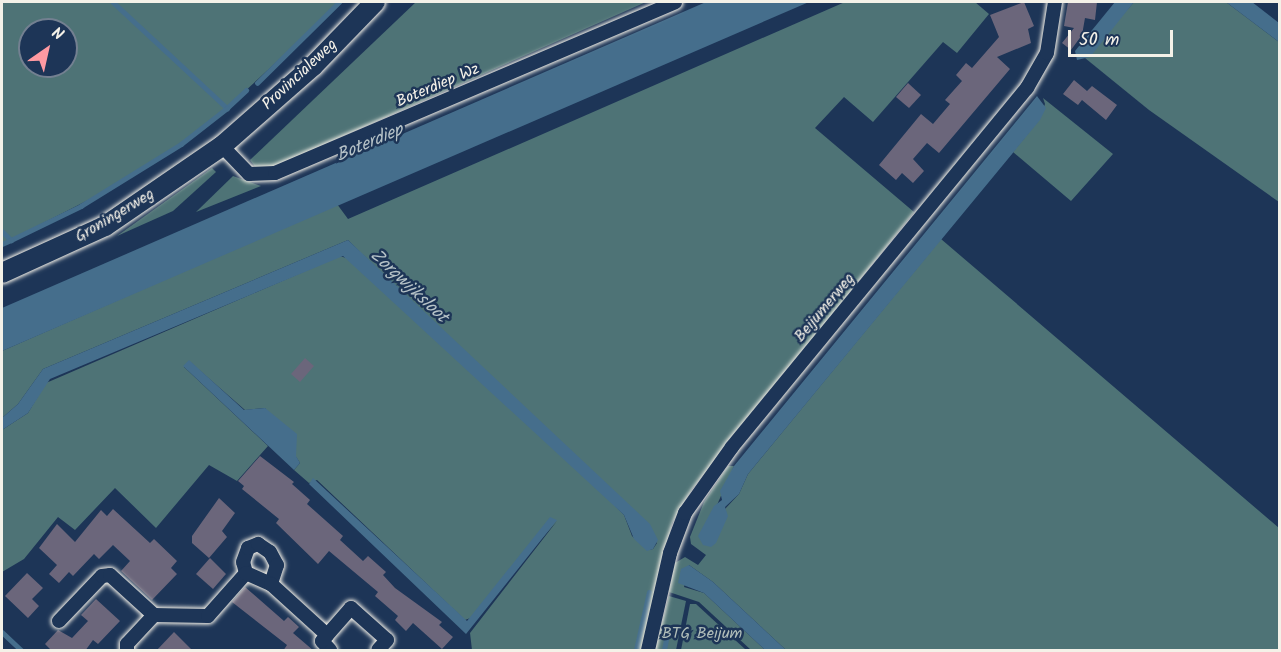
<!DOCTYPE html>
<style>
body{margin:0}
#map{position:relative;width:1281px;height:652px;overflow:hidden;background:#1d3557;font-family:Kalam,sans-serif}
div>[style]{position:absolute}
.green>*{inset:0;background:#4e7376}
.water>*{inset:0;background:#456e8c}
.stream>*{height:4.5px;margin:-2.25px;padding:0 2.25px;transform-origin:2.25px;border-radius:2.25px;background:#456e8c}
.building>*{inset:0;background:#6b667b}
.roads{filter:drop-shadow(0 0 2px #f4f1e8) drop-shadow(0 0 2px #f4f1e8)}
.minor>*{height:14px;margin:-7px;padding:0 7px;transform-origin:7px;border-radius:7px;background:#1d3557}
.secondary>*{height:20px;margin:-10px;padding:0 10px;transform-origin:10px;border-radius:10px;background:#1d3557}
span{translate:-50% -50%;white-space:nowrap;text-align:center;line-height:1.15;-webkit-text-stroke:5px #1d3557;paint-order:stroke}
.street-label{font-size:16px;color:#f4f1e8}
.park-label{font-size:16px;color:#b2bfba}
.water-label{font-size:18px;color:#b7c3c8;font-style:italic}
.frame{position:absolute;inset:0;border:3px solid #f4f1e8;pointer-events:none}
.north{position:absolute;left:18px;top:18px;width:60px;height:60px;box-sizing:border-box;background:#1d3557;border:2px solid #738091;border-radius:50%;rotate:34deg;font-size:16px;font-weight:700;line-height:24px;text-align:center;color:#f4f1e8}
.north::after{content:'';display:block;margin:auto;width:21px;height:27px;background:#ff9aa2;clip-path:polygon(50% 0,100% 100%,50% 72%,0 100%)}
.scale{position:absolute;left:1068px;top:30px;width:105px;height:27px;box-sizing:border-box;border:3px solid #f4f1e8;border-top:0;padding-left:8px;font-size:18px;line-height:21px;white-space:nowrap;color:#f4f1e8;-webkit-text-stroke:4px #1d3557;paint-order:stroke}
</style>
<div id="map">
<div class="green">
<div style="clip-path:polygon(evenodd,2px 2px,341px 2px,228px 107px,173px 150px,98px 195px,2px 244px,2px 2px,30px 30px,66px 30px,66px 66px,30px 66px,30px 30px)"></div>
<div style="clip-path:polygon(416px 2px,646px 2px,273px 167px,256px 168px,250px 160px)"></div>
<div style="clip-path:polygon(845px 2px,975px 2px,989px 14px,957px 53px,943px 42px,873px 122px,844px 97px,815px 128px,914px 212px,692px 489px,672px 523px,643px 650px,472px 650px,470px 633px,557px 521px,473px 617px,465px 620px,317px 480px,309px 483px,294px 470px,300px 463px,265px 408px,245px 410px,189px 361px,184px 367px,268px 446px,237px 481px,209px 465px,156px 528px,115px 488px,75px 530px,58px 517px,24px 559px,2px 572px,2px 430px,28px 413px,46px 383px,340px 256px,349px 259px,594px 485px,624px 515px,632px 536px,648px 550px,653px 549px,657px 543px,348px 240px,43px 369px,18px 404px,2px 418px,2px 351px,337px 204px,348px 219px)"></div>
<div style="clip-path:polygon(1134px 2px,1226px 2px,1279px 42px,1279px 202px,1149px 110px,1085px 58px)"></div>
<div style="clip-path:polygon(1043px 98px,1113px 154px,1071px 201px,1013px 152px,1039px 120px,1045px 104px)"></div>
<div style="clip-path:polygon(212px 168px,216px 172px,173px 211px,117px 236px)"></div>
<div style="clip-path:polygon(233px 176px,261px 186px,196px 212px)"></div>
<div style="clip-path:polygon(941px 239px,1279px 528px,1279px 650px,786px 650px,713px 582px,689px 565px,684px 587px,704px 593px,765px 650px,751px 650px,699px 602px,669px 592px,675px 563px,685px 557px,698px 565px,706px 555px,691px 544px,690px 537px,704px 502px,728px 466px,734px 466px,717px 505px,725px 509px,739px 494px,748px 474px)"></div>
<div style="clip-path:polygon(669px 596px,686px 601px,676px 650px,655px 650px)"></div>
<div style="clip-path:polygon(690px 604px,696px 604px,746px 650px,681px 650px)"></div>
</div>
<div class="water">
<div style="clip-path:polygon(706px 2px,809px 2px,2px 351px,2px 308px)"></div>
<div style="clip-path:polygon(1115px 2px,1134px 2px,1090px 57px,1077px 60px,1075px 51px)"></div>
<div style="clip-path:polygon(1226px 2px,1252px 2px,1279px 23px,1279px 42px)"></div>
<div style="clip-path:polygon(1037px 96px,1046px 108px,1040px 120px,748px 474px,739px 494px,725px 507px,728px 516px,716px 543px,711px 547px,703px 545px,698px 536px,714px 506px,722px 500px,720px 491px,734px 466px)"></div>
<div style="clip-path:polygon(348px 240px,650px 524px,658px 540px,653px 549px,647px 551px,634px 539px,624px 515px,343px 256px,50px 379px,28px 413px,2px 430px,2px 418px,18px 404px,43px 369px)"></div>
<div style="clip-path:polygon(189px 360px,244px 410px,265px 408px,297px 434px,296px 456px,300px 463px,294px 470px,183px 366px)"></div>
<div style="clip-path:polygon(313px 478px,467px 621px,550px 517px,557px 520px,466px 634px,309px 484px)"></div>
<div style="clip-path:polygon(689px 565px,713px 582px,786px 650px,765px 650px,704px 593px,678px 583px,681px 569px)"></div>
</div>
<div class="stream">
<div style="left:113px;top:2px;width:156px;rotate:42.9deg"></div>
<div style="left:227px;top:108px;width:26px;rotate:-43deg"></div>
<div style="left:257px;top:83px;width:115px;rotate:-44.6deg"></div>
<div style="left:2px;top:231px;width:13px;rotate:45deg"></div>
<div style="left:11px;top:240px;width:78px;rotate:-25.9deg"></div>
<div style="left:81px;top:206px;width:118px;rotate:-31.8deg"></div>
<div style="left:181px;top:144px;width:58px;rotate:-38deg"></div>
<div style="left:2px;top:244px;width:10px;rotate:-24deg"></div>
<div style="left:2px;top:632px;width:26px;rotate:43deg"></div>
<div style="left:636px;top:650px;width:59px;rotate:-77.4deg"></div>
<div style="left:664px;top:650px;width:21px;rotate:-79deg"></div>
</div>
<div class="building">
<div style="clip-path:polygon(1024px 2px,1034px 26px,1028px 29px,1031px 43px,997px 57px,1010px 69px,939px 153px,927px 143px,913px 159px,924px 171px,913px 183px,902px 173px,896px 180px,879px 165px,921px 114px,933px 124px,950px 104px,945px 100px,962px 81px,956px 75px,966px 63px,972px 68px,999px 37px,990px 15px)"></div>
<div style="clip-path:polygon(1068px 2px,1097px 2px,1095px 20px,1085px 18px,1082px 35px,1071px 50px,1062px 43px,1074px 28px,1064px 26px)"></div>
<div style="clip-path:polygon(1074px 80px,1087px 91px,1092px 86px,1117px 105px,1106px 120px,1082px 100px,1078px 105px,1063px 94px)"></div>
<div style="clip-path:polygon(908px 83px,921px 95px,909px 108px,896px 97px)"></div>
<div style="clip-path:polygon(305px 358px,314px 366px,300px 382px,291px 374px)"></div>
<div style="clip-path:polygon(260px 456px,294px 482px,292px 484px,310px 500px,307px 504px,343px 536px,340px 540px,363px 561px,368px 556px,386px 572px,383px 575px,395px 588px,442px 622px,439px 625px,453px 637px,442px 649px,413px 623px,406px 631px,395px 620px,398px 616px,375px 596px,378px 592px,329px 551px,318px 564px,276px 523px,279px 519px,242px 489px,244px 486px,238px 481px)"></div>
<div style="clip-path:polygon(219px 498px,235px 513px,222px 531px,227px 537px,209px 558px,192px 543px,192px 536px)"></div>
<div style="clip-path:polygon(113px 509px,150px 543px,154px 539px,177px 561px,171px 568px,177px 574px,152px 600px,121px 571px,130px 561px,113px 545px,99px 559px,94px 554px,73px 576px,69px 572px,59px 583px,49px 574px,57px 565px,39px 548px,57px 524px,75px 542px,101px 510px,107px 516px)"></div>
<div style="clip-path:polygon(210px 558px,226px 574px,213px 589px,196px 574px)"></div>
<div style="clip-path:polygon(27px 573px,43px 588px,32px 599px,39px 606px,28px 618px,5px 596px)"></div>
<div style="clip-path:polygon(245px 587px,284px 621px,288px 617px,299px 627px,293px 633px,314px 651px,283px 651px,287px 645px,232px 602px)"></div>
<div style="clip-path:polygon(96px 599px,120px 621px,98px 644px,93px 640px,85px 651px,52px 651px,45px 644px,58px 630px,72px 638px,88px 621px,81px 615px)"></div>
<div style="clip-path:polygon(174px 632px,193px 651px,156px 651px)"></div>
</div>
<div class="roads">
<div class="minor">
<div style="left:222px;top:146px;width:39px;rotate:46deg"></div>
<div style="left:249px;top:174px;width:26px;rotate:-2deg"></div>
<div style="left:275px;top:173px;width:435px;rotate:-23.1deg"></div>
<div style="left:246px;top:573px;width:11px;rotate:-105deg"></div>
<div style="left:243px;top:562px;width:15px;rotate:-70deg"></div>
<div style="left:248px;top:548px;width:11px;rotate:-22deg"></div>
<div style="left:258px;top:544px;width:14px;rotate:34deg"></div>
<div style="left:270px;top:552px;width:15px;rotate:62deg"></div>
<div style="left:277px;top:565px;width:20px;rotate:108deg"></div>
<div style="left:59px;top:621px;width:62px;rotate:-46.3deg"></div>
<div style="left:102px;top:576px;width:8px;rotate:-7deg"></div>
<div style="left:110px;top:575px;width:59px;rotate:42.3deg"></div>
<div style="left:127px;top:650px;width:6px;rotate:-90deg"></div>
<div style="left:127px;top:644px;width:40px;rotate:-47deg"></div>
<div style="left:154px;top:615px;width:54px;rotate:1.1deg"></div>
<div style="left:208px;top:616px;width:57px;rotate:-48.5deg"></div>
<div style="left:246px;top:573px;width:27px;rotate:24deg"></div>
<div style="left:271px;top:584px;width:76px;rotate:42.3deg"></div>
<div style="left:330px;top:650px;width:12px;rotate:-132deg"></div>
<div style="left:322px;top:641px;width:44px;rotate:-48.7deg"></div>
<div style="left:351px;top:608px;width:48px;rotate:41.6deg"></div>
<div style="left:387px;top:640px;width:13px;rotate:132deg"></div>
<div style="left:648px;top:650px;width:99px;rotate:-77.2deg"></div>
<div style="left:670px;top:553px;width:43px;rotate:-69.4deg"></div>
<div style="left:685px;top:513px;width:81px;rotate:-54.5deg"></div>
<div style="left:732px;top:447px;width:465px;rotate:-50.6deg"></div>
<div style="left:1027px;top:88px;width:40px;rotate:-60.3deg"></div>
<div style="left:1047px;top:53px;width:52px;rotate:-81.1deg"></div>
</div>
<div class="secondary">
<div style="left:2px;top:273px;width:113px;rotate:-24.5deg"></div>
<div style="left:105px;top:226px;width:142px;rotate:-34.4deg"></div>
<div style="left:222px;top:146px;width:121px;rotate:-41.3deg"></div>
<div style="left:313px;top:66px;width:89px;rotate:-45.9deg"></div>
</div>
</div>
<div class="street-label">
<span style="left:300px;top:75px;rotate:-43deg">Provincialeweg</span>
<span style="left:438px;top:86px;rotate:-23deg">Boterdiep Wz</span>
<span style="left:115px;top:216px;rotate:-31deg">Groningerweg</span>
<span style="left:825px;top:308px;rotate:-50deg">Beijumerweg</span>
</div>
<div class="park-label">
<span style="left:702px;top:634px">BTG Beijum</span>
</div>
<div class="water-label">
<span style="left:370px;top:144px;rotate:-23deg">Boterdiep</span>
<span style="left:408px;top:287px;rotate:43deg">Zorgwijksloot</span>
</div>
<div class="frame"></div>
<div class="north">N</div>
<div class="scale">50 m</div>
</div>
